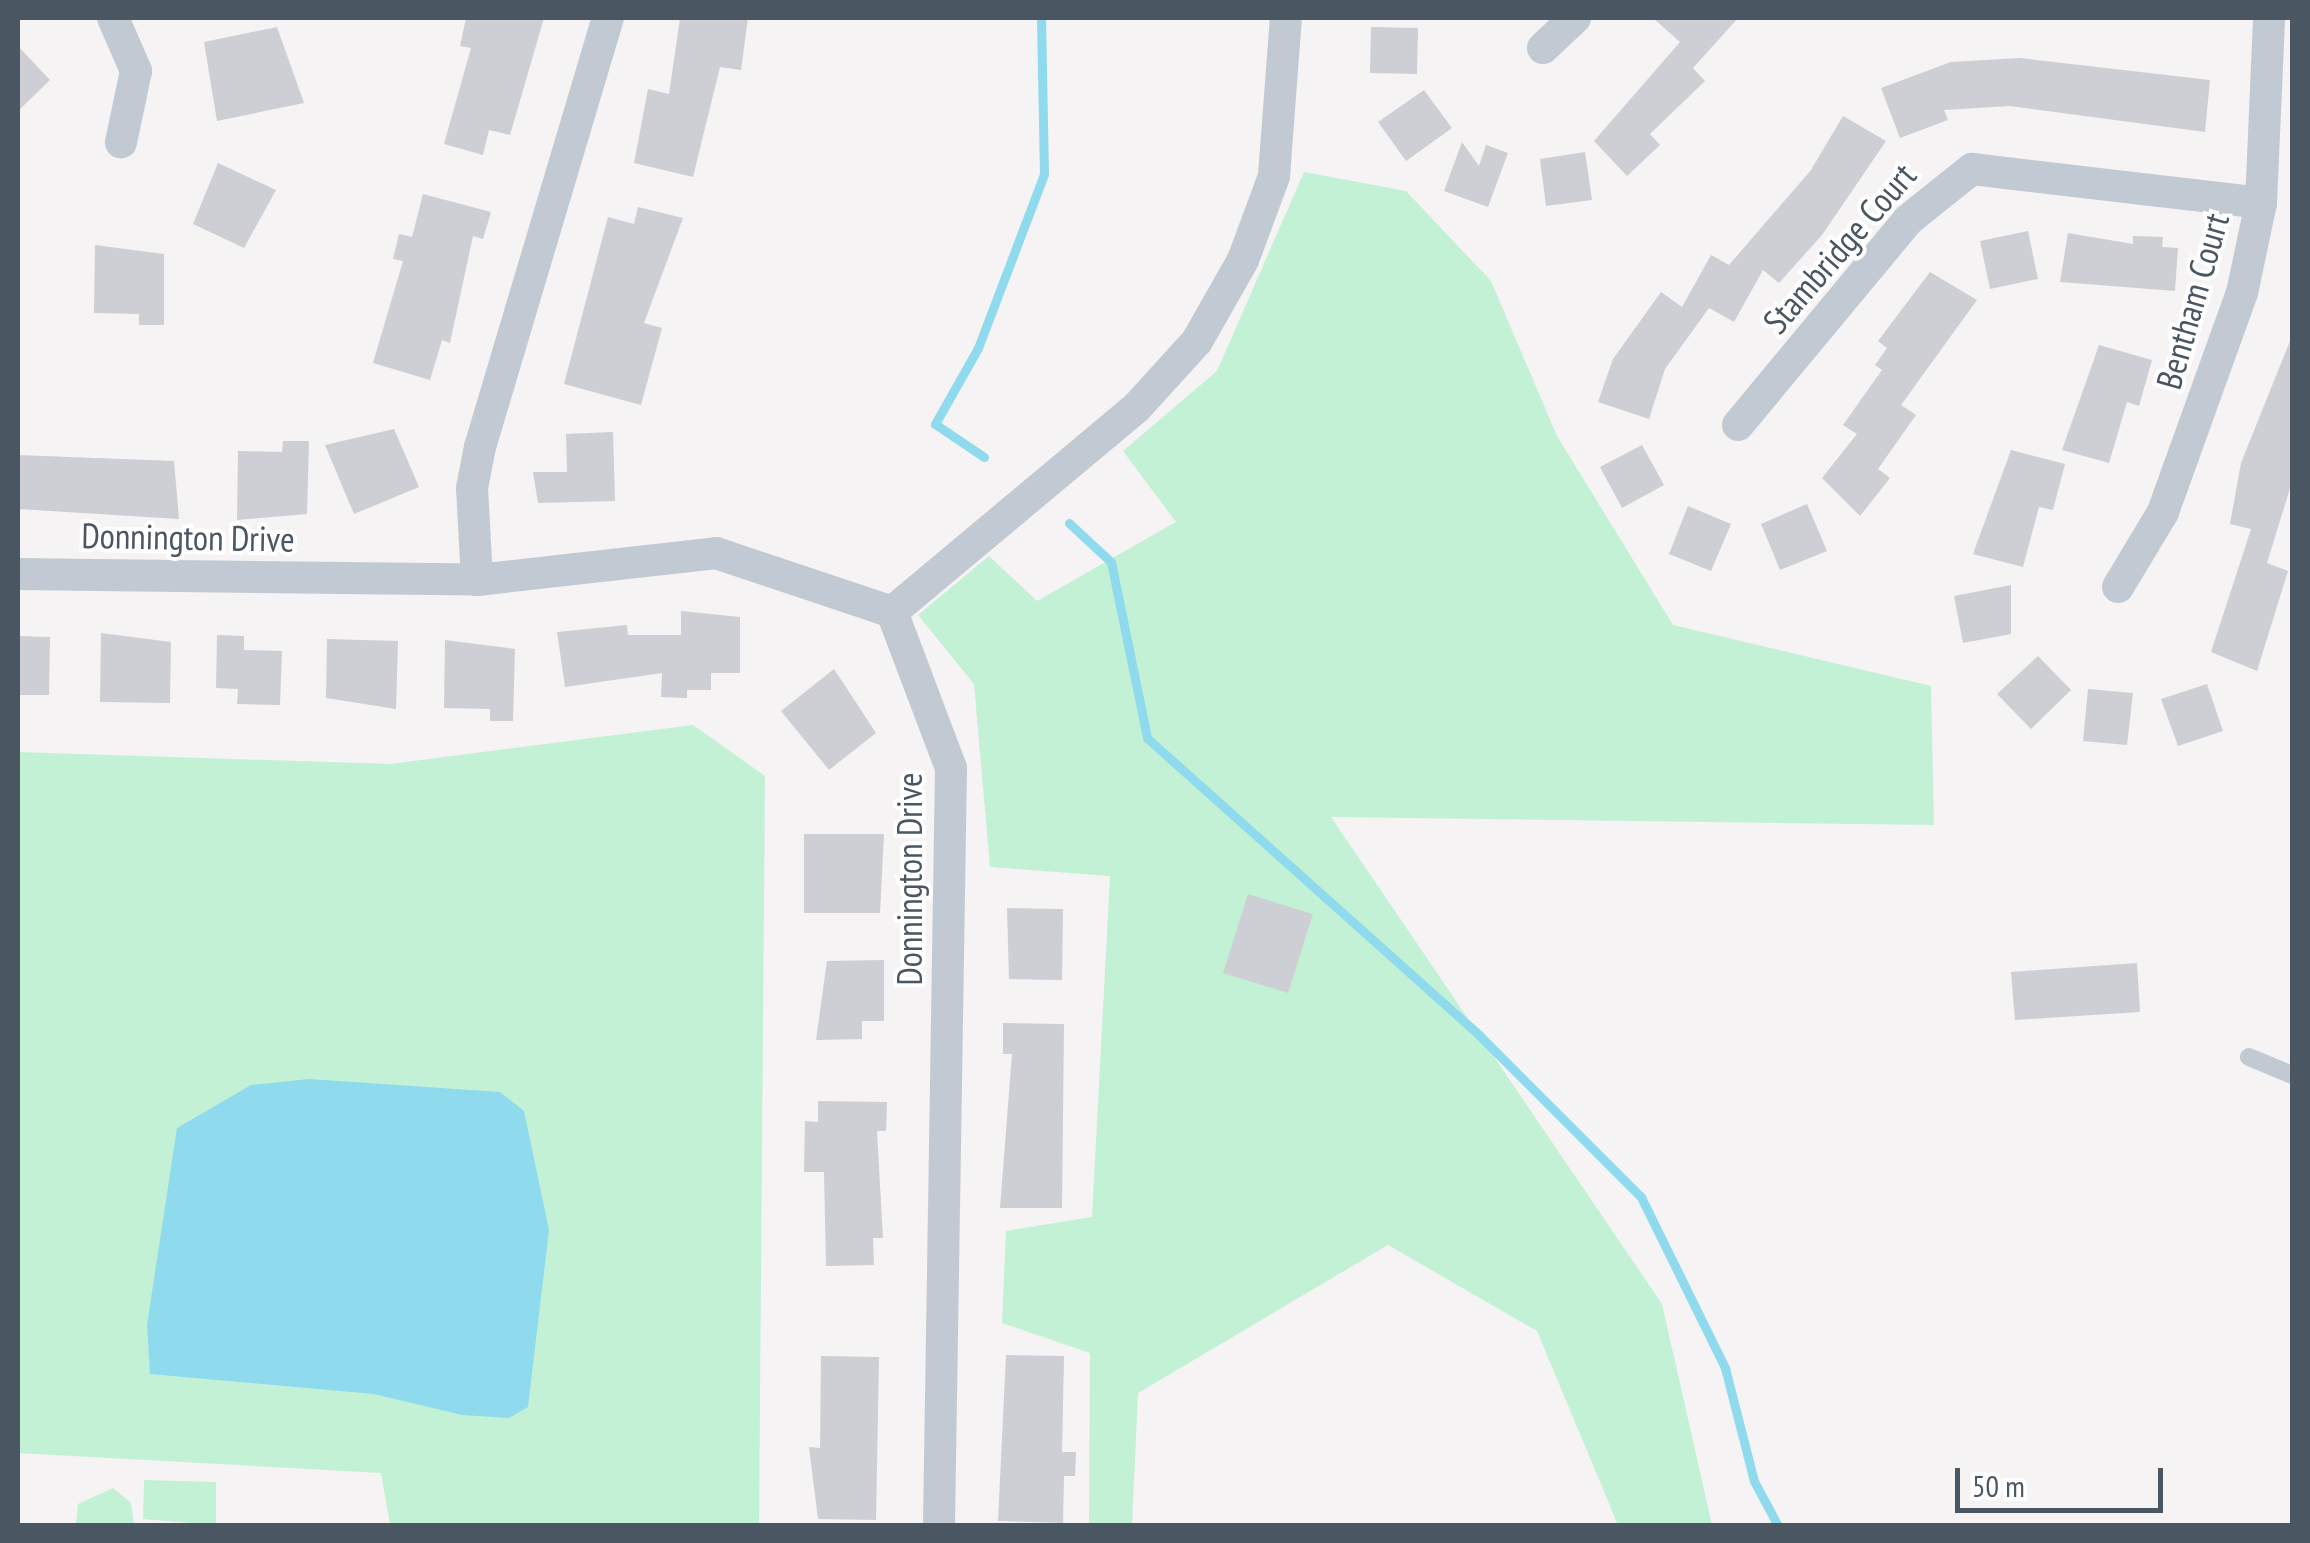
<!DOCTYPE html>
<style>
body{margin:0}
#map{position:relative;width:2310px;height:1543px;overflow:hidden;background:#f5f3f3;font-family:"PT Sans Narrow",sans-serif}
div>[style]{position:absolute}
.green>*{inset:0;background:#c3f1d5}
.water>*{inset:0;background:#90daee}
.stream>*{height:9px;margin:-4.5px;padding:0 4.5px;transform-origin:4.5px;border-radius:4.5px;background:#90daee}
.building>*{inset:0;background:#cdcfd5}
.lane>*{height:18px;margin:-9px;padding:0 9px;transform-origin:9px;border-radius:9px;background:#c1cad2}
.street>*{height:32px;margin:-16px;padding:0 16px;transform-origin:16px;border-radius:16px;background:#c1cad2}
span{translate:-50% -50%;white-space:nowrap;text-align:center;line-height:1.15;-webkit-text-stroke:8px #fff;paint-order:stroke}
.street-label{font-size:35px;color:#4a5661}
.frame{position:absolute;inset:0;border:20px solid #4a5661;pointer-events:none}
.scale{position:absolute;left:1955px;top:1468px;width:208px;height:45px;box-sizing:border-box;border:5px solid #4a5661;border-top:0;padding-left:12px;font-size:30px;line-height:35px;white-space:nowrap;color:#4a5661;-webkit-text-stroke:8px #fff;paint-order:stroke}
</style>
<div id="map">
<div class="green">
<div style="clip-path:polygon(1304px 172px,1406px 191px,1491px 281px,1557px 436px,1673px 625px,1931px 686px,1934px 825px,1331px 817px,1662px 1304px,1712px 1525px,1618px 1525px,1537px 1331px,1388px 1245px,1138px 1393px,1132px 1525px,1089px 1525px,1090px 1353px,1002px 1323px,1006px 1231px,1092px 1217px,1110px 876px,990px 867px,974px 684px,918px 615px,989px 556px,1037px 601px,1176px 522px,1123px 451px,1217px 371px)"></div>
<div style="clip-path:polygon(693px 725px,765px 776px,759px 1525px,390px 1525px,381px 1473px,18px 1453px,18px 752px,390px 764px)"></div>
<div style="clip-path:polygon(144px 1480px,216px 1482px,216px 1525px,143px 1519px)"></div>
<div style="clip-path:polygon(113px 1488px,131px 1503px,134px 1525px,76px 1525px,78px 1504px)"></div>
</div>
<div class="water">
<div style="clip-path:polygon(309px 1079px,500px 1092px,524px 1111px,549px 1230px,528px 1407px,509px 1418px,462px 1415px,374px 1394px,150px 1374px,147px 1325px,177px 1128px,251px 1085px)"></div>
</div>
<div class="stream">
<div style="left:984px;top:457px;width:59px;rotate:-146deg"></div>
<div style="left:935px;top:424px;width:87px;rotate:-60.5deg"></div>
<div style="left:978px;top:348px;width:186px;rotate:-69.2deg"></div>
<div style="left:1044px;top:174px;width:156px;rotate:-91.1deg"></div>
<div style="left:1069px;top:523px;width:57px;rotate:42.9deg"></div>
<div style="left:1111px;top:562px;width:180px;rotate:78.4deg"></div>
<div style="left:1147px;top:738px;width:447px;rotate:41.8deg"></div>
<div style="left:1480px;top:1036px;width:228px;rotate:45deg"></div>
<div style="left:1641px;top:1197px;width:191px;rotate:63.8deg"></div>
<div style="left:1725px;top:1368px;width:117px;rotate:75.6deg"></div>
<div style="left:1754px;top:1481px;width:51px;rotate:61.9deg"></div>
</div>
<div class="building">
<div style="clip-path:polygon(466px 18px,544px 18px,510px 135px,489px 130px,483px 155px,444px 144px,471px 48px,460px 46px)"></div>
<div style="clip-path:polygon(680px 18px,748px 18px,741px 70px,720px 67px,693px 177px,634px 163px,648px 89px,669px 94px)"></div>
<div style="clip-path:polygon(1653px 18px,1738px 18px,1693px 68px,1705px 81px,1650px 134px,1660px 145px,1627px 176px,1594px 141px,1680px 42px)"></div>
<div style="clip-path:polygon(277px 27px,304px 103px,217px 121px,204px 42px)"></div>
<div style="clip-path:polygon(1371px 27px,1418px 28px,1417px 74px,1370px 73px)"></div>
<div style="clip-path:polygon(18px 46px,50px 80px,18px 111px)"></div>
<div style="clip-path:polygon(2020px 58px,2210px 80px,2205px 132px,2010px 106px,1944px 110px,1948px 120px,1900px 138px,1881px 88px,1951px 62px)"></div>
<div style="clip-path:polygon(1424px 90px,1452px 128px,1406px 161px,1378px 122px)"></div>
<div style="clip-path:polygon(1843px 116px,1886px 141px,1822px 235px,1779px 283px,1763px 270px,1734px 322px,1709px 308px,1665px 369px,1649px 419px,1598px 402px,1613px 359px,1661px 292px,1682px 307px,1711px 255px,1729px 265px,1811px 170px)"></div>
<div style="clip-path:polygon(1462px 142px,1479px 166px,1486px 145px,1508px 153px,1488px 207px,1444px 191px)"></div>
<div style="clip-path:polygon(1585px 152px,1592px 200px,1546px 206px,1540px 159px)"></div>
<div style="clip-path:polygon(218px 163px,276px 190px,244px 248px,193px 224px)"></div>
<div style="clip-path:polygon(423px 194px,491px 212px,483px 239px,473px 236px,450px 343px,442px 340px,430px 380px,373px 363px,403px 261px,393px 259px,399px 234px,412px 237px)"></div>
<div style="clip-path:polygon(638px 207px,683px 218px,644px 323px,662px 328px,641px 405px,564px 384px,608px 217px,634px 224px)"></div>
<div style="clip-path:polygon(2028px 231px,2038px 279px,1990px 289px,1980px 241px)"></div>
<div style="clip-path:polygon(2068px 233px,2133px 244px,2133px 236px,2163px 237px,2162px 247px,2178px 248px,2175px 291px,2060px 282px)"></div>
<div style="clip-path:polygon(95px 245px,164px 254px,164px 325px,139px 325px,139px 314px,94px 313px)"></div>
<div style="clip-path:polygon(1930px 272px,1977px 300px,1901px 405px,1916px 415px,1878px 469px,1890px 478px,1860px 516px,1822px 478px,1857px 434px,1843px 425px,1882px 370px,1875px 365px,1887px 348px,1878px 341px)"></div>
<div style="clip-path:polygon(2290px 341px,2292px 482px,2267px 563px,2288px 571px,2257px 671px,2211px 652px,2251px 529px,2230px 524px,2241px 463px)"></div>
<div style="clip-path:polygon(2099px 345px,2152px 360px,2139px 406px,2127px 402px,2109px 463px,2062px 450px)"></div>
<div style="clip-path:polygon(394px 429px,419px 487px,354px 514px,325px 445px)"></div>
<div style="clip-path:polygon(613px 432px,615px 501px,538px 503px,533px 472px,567px 472px,566px 434px)"></div>
<div style="clip-path:polygon(283px 441px,309px 441px,307px 514px,237px 520px,238px 451px,282px 452px)"></div>
<div style="clip-path:polygon(1642px 445px,1664px 485px,1622px 508px,1600px 467px)"></div>
<div style="clip-path:polygon(2011px 450px,2065px 464px,2053px 510px,2039px 507px,2023px 567px,1973px 554px)"></div>
<div style="clip-path:polygon(18px 455px,174px 461px,179px 519px,18px 509px)"></div>
<div style="clip-path:polygon(1807px 504px,1827px 551px,1780px 570px,1761px 524px)"></div>
<div style="clip-path:polygon(1688px 506px,1731px 524px,1711px 571px,1669px 554px)"></div>
<div style="clip-path:polygon(2011px 585px,2011px 634px,1963px 643px,1954px 596px)"></div>
<div style="clip-path:polygon(681px 611px,740px 617px,740px 673px,711px 673px,711px 690px,687px 690px,687px 698px,661px 697px,662px 673px,565px 687px,557px 632px,627px 625px,628px 635px,681px 635px)"></div>
<div style="clip-path:polygon(101px 633px,171px 642px,170px 703px,100px 702px)"></div>
<div style="clip-path:polygon(217px 635px,244px 636px,244px 650px,282px 651px,280px 705px,237px 704px,238px 689px,216px 688px)"></div>
<div style="clip-path:polygon(18px 636px,50px 637px,49px 695px,18px 695px)"></div>
<div style="clip-path:polygon(327px 639px,398px 641px,396px 709px,326px 698px)"></div>
<div style="clip-path:polygon(445px 640px,515px 649px,513px 721px,490px 721px,490px 709px,444px 708px)"></div>
<div style="clip-path:polygon(2038px 656px,2071px 690px,2031px 729px,1997px 694px)"></div>
<div style="clip-path:polygon(834px 669px,876px 733px,829px 770px,781px 711px)"></div>
<div style="clip-path:polygon(2207px 684px,2223px 731px,2178px 746px,2161px 699px)"></div>
<div style="clip-path:polygon(2088px 689px,2133px 693px,2127px 745px,2083px 741px)"></div>
<div style="clip-path:polygon(804px 834px,884px 834px,880px 913px,804px 913px)"></div>
<div style="clip-path:polygon(1248px 894px,1313px 914px,1288px 993px,1223px 973px)"></div>
<div style="clip-path:polygon(1007px 908px,1063px 909px,1062px 980px,1009px 979px)"></div>
<div style="clip-path:polygon(884px 960px,884px 1021px,862px 1021px,862px 1039px,816px 1040px,827px 961px)"></div>
<div style="clip-path:polygon(2137px 963px,2140px 1012px,2015px 1020px,2011px 972px)"></div>
<div style="clip-path:polygon(1003px 1023px,1064px 1024px,1062px 1208px,1000px 1208px,1012px 1054px,1003px 1054px)"></div>
<div style="clip-path:polygon(818px 1101px,887px 1102px,886px 1131px,877px 1131px,883px 1238px,873px 1238px,874px 1265px,826px 1266px,824px 1172px,804px 1172px,805px 1121px,818px 1122px)"></div>
<div style="clip-path:polygon(1006px 1355px,1064px 1356px,1062px 1452px,1076px 1452px,1075px 1476px,1064px 1476px,1063px 1523px,998px 1521px)"></div>
<div style="clip-path:polygon(821px 1356px,879px 1357px,876px 1520px,818px 1519px,809px 1447px,820px 1448px)"></div>
</div>
<div class="lane">
<div style="left:2249px;top:1057px;width:47px;rotate:22.7deg"></div>
</div>
<div class="street">
<div style="left:113px;top:18px;width:58px;rotate:66.5deg"></div>
<div style="left:136px;top:71px;width:73px;rotate:101.9deg"></div>
<div style="left:1543px;top:48px;width:44px;rotate:-43.2deg"></div>
<div style="left:1738px;top:425px;width:266px;rotate:-50.3deg"></div>
<div style="left:1908px;top:220px;width:82px;rotate:-38.6deg"></div>
<div style="left:1972px;top:169px;width:291px;rotate:6.7deg"></div>
<div style="left:18px;top:574px;width:459px;rotate:0.7deg"></div>
<div style="left:477px;top:580px;width:241px;rotate:-6.4deg"></div>
<div style="left:716px;top:553px;width:186px;rotate:18.5deg"></div>
<div style="left:892px;top:612px;width:167px;rotate:69.3deg"></div>
<div style="left:951px;top:768px;width:758px;rotate:90.91deg"></div>
<div style="left:477px;top:580px;width:92px;rotate:-93.1deg"></div>
<div style="left:472px;top:488px;width:42px;rotate:-79deg"></div>
<div style="left:480px;top:447px;width:448px;rotate:-73.4deg"></div>
<div style="left:2118px;top:587px;width:87px;rotate:-59deg"></div>
<div style="left:2163px;top:512px;width:233px;rotate:-70.2deg"></div>
<div style="left:2242px;top:293px;width:92px;rotate:-78.1deg"></div>
<div style="left:2261px;top:203px;width:185px;rotate:-87.5deg"></div>
<div style="left:892px;top:612px;width:319px;rotate:-39.9deg"></div>
<div style="left:1137px;top:407px;width:89px;rotate:-47.7deg"></div>
<div style="left:1197px;top:341px;width:93px;rotate:-60.4deg"></div>
<div style="left:1243px;top:260px;width:90px;rotate:-69.7deg"></div>
<div style="left:1274px;top:176px;width:158px;rotate:-85.7deg"></div>
</div>
<div class="street-label">
<span style="left:1839px;top:248px;rotate:-49deg">Stambridge Court</span>
<span style="left:2192px;top:301px;rotate:-74deg">Bentham Court</span>
<span style="left:188px;top:537px;rotate:1deg">Donnington Drive</span>
<span style="left:909px;top:879px;rotate:-90deg">Donnington Drive</span>
</div>
<div class="frame"></div>
<div class="scale">50 m</div>
</div>
